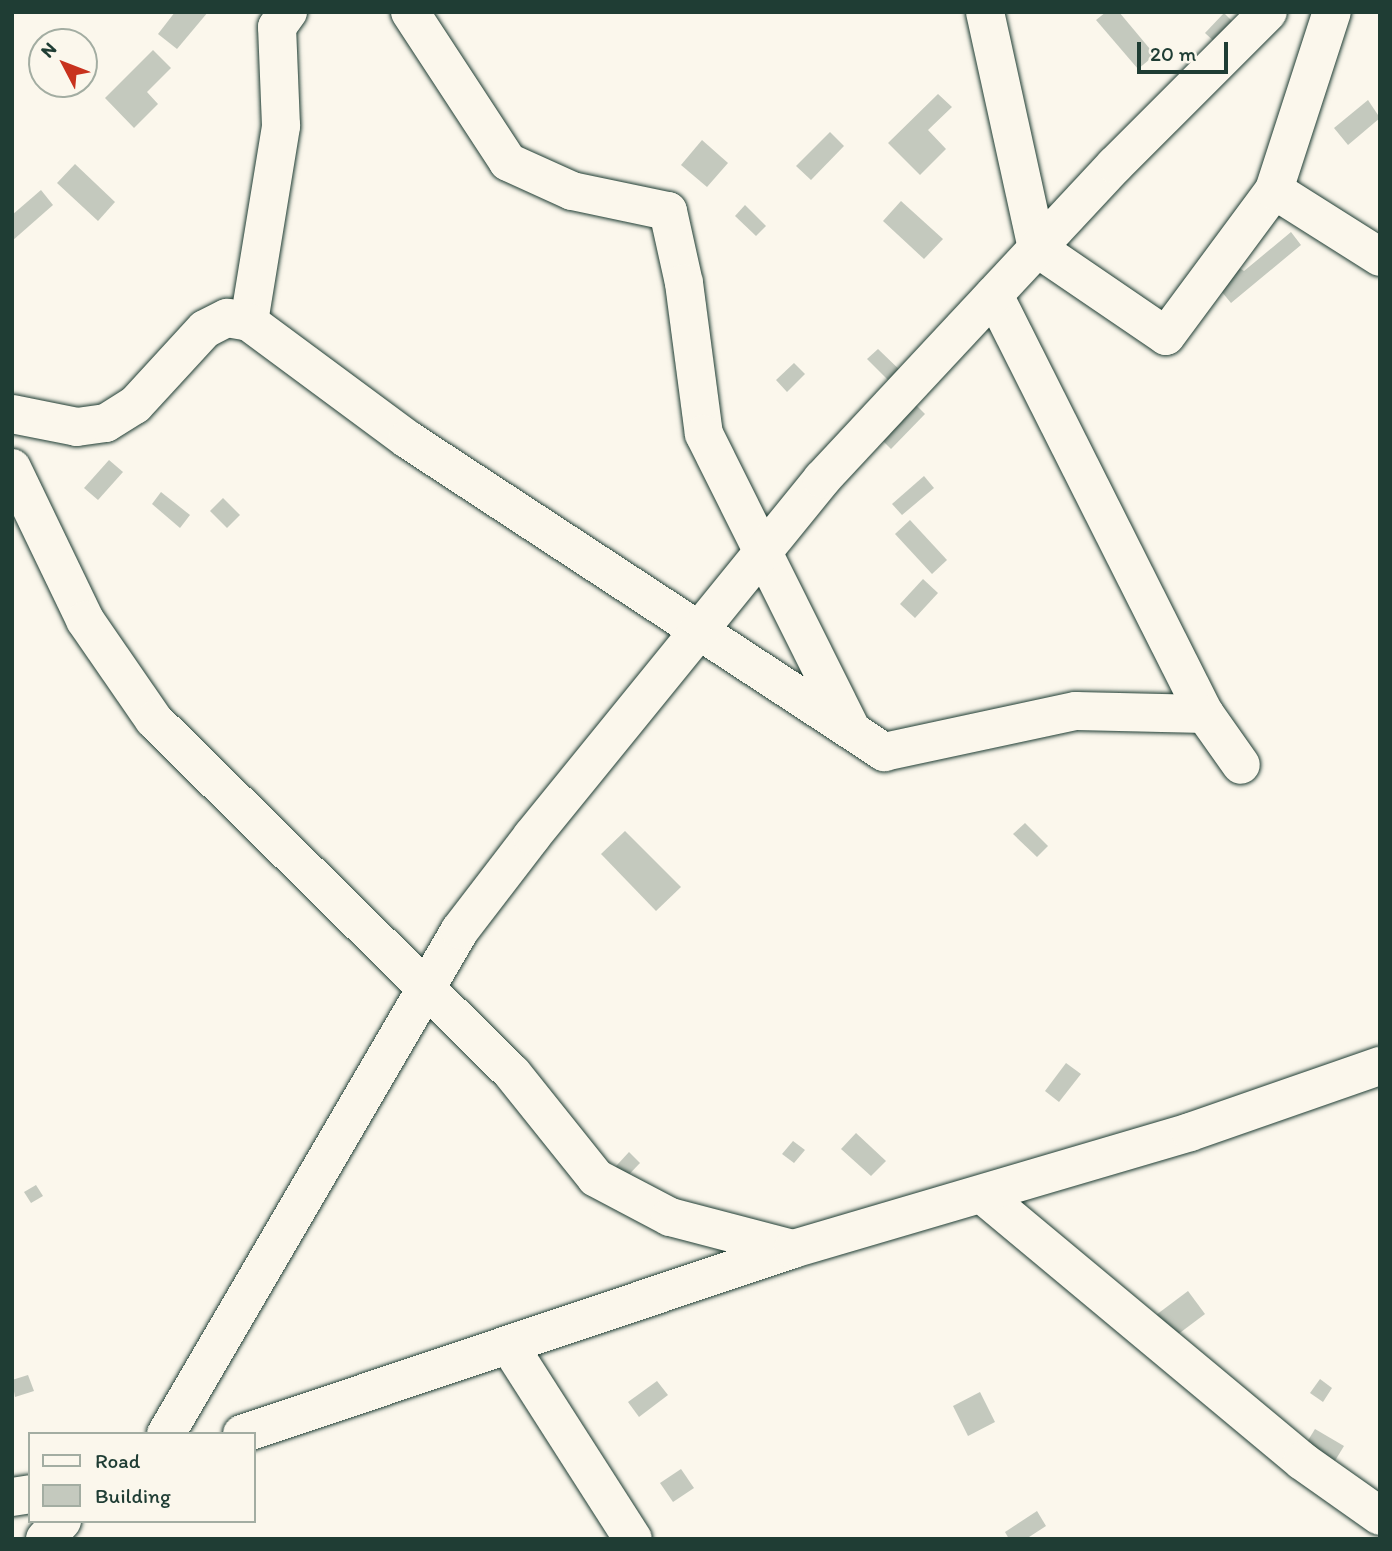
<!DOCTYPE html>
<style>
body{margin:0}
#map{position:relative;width:1392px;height:1551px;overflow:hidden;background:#fbf7ec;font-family:Itim,sans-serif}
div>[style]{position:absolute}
.building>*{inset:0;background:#c4c9be}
.roads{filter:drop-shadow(0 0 2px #1f3d34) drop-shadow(0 0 2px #1f3d34)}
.minor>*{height:38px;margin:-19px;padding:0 19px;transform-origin:19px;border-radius:19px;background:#fbf7ec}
span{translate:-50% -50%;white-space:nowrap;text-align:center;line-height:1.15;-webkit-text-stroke:7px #fbf7ec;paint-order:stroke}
.frame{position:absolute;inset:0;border:14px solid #1f3d34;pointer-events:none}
.legend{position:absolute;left:28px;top:1432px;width:228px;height:91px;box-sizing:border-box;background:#fbf7ec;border:2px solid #a3ada2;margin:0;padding:9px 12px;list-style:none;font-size:21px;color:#1f3d34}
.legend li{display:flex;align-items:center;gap:14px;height:35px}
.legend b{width:35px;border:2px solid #a3ada2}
.north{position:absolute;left:28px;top:28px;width:70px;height:70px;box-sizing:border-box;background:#fbf7ec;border:2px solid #a3ada2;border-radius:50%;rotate:312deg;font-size:19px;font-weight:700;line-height:28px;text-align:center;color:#1f3d34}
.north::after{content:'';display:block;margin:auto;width:24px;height:32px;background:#c8321e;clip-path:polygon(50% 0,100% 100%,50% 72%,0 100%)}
.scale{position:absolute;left:1137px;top:42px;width:91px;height:32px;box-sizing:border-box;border:4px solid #1f3d34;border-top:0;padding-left:9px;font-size:21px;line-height:24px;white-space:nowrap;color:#1f3d34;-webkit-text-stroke:5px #fbf7ec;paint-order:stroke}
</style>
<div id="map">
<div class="building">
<div style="clip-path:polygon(175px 12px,208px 12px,177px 49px,158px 34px)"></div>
<div style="clip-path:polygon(1106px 12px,1119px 12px,1155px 55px,1138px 69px,1096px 20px)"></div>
<div style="clip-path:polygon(1224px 13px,1236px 25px,1218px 45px,1205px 33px)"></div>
<div style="clip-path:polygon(153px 50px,171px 68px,147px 92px,158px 104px,134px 128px,105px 98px)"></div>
<div style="clip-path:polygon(938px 94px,952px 107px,928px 130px,946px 149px,920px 175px,888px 143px)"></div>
<div style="clip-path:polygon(1368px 100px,1380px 118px,1348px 145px,1334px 128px)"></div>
<div style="clip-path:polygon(830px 132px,844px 146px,811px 180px,796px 166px)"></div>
<div style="clip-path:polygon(702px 140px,728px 163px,707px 187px,681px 165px)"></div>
<div style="clip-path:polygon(75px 164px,115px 202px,98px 221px,57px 183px)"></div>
<div style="clip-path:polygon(41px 190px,53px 205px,12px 241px,12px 215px)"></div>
<div style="clip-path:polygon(901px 201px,943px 239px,924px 259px,883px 221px)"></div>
<div style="clip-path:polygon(745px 205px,766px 226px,756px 236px,735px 216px)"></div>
<div style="clip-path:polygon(1291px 232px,1301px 245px,1231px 303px,1212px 280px,1232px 263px,1244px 271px)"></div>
<div style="clip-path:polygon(878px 349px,905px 375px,894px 386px,867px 359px)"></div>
<div style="clip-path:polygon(794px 363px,805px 374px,787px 392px,776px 380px)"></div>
<div style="clip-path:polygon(913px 402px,925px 414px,891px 449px,879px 437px)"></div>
<div style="clip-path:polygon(109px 460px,123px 472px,98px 500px,84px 488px)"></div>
<div style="clip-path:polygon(924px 476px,934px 488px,902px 515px,892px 504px)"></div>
<div style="clip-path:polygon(161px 492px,190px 515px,180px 528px,152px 504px)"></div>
<div style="clip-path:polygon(223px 498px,240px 515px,227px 528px,210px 511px)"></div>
<div style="clip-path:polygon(910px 520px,947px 560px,932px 574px,895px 534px)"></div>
<div style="clip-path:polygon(923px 579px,938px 593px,915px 618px,900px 604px)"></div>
<div style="clip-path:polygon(1025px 823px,1048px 846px,1037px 857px,1013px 834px)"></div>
<div style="clip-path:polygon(625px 831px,681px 887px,656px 911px,601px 854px)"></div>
<div style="clip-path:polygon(1066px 1063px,1081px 1074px,1059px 1102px,1045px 1091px)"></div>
<div style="clip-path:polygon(856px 1133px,886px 1161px,871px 1176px,841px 1149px)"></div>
<div style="clip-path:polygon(793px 1141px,805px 1150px,794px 1163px,782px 1154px)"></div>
<div style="clip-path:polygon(629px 1152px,640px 1163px,617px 1187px,606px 1177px)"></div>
<div style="clip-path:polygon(36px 1185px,43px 1196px,31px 1203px,24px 1192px)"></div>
<div style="clip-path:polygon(1188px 1291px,1205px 1314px,1173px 1338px,1156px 1315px)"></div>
<div style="clip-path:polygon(28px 1375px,34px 1391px,15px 1397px,12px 1380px)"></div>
<div style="clip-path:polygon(1320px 1379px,1332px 1388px,1323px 1402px,1310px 1393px)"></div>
<div style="clip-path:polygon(657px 1381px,668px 1395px,639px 1417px,628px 1402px)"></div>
<div style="clip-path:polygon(980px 1392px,995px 1422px,968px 1436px,953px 1406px)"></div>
<div style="clip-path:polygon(1315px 1429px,1344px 1446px,1333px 1464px,1304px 1447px)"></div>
<div style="clip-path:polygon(681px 1469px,694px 1488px,673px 1502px,660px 1483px)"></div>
<div style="clip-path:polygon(1037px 1511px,1046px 1526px,1026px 1539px,1009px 1539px,1005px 1532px)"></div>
</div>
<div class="roads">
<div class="minor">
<div style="left:410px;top:12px;width:179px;rotate:56.8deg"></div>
<div style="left:508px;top:162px;width:70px;rotate:24.4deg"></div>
<div style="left:572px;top:191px;width:98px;rotate:11.8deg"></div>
<div style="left:668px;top:211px;width:74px;rotate:77.5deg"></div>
<div style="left:684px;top:283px;width:152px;rotate:82.5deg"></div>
<div style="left:704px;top:434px;width:330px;rotate:63.5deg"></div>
<div style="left:985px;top:12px;width:242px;rotate:77.6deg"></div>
<div style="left:1037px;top:248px;width:156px;rotate:34.3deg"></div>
<div style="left:1166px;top:336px;width:182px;rotate:-53.5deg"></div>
<div style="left:1274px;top:190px;width:187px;rotate:-72deg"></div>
<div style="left:1274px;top:190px;width:125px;rotate:32.3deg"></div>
<div style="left:994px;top:295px;width:469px;rotate:63.3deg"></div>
<div style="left:249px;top:322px;width:199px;rotate:-80.7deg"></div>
<div style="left:281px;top:126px;width:99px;rotate:-92.3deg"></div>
<div style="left:277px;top:27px;width:19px;rotate:-54deg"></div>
<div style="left:12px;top:414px;width:66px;rotate:11.3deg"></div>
<div style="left:77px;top:427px;width:29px;rotate:-8deg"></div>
<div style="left:106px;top:423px;width:34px;rotate:-32deg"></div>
<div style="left:135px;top:405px;width:103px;rotate:-47.4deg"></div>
<div style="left:205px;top:329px;width:25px;rotate:-27deg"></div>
<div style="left:227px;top:318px;width:22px;rotate:10deg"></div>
<div style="left:249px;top:322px;width:197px;rotate:36.5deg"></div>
<div style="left:407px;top:439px;width:571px;rotate:33.27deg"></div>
<div style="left:884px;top:752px;width:196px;rotate:-12.1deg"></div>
<div style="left:1076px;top:711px;width:129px;rotate:1.3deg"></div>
<div style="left:1205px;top:714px;width:62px;rotate:54.8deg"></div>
<div style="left:12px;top:468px;width:169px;rotate:64.3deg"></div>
<div style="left:85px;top:620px;width:121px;rotate:55.4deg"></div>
<div style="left:154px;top:720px;width:503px;rotate:44.6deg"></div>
<div style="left:512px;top:1073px;width:134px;rotate:51.3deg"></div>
<div style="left:596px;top:1178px;width:84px;rotate:27.8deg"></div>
<div style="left:670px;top:1217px;width:127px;rotate:14.6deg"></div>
<div style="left:983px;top:1195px;width:415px;rotate:39.8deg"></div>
<div style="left:1302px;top:1461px;width:95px;rotate:35.2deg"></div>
<div style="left:510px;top:1347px;width:228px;rotate:57.4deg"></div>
<div style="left:166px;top:1434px;width:583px;rotate:-59.74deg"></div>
<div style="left:460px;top:930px;width:118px;rotate:-52.5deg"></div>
<div style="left:532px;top:836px;width:460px;rotate:-50.9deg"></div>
<div style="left:822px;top:479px;width:429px;rotate:-47deg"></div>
<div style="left:1115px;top:165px;width:216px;rotate:-45deg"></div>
<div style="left:242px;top:1434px;width:581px;rotate:-18.56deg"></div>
<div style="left:793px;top:1249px;width:414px;rotate:-16.4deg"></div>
<div style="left:1190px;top:1132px;width:201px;rotate:-19.2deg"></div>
<div style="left:12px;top:1497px;width:18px;rotate:-9deg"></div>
<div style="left:45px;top:1539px;width:25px;rotate:-47deg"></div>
</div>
</div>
<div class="frame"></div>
<ul class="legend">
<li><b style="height:9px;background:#fbf7ec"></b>Road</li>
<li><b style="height:19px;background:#c4c9be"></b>Building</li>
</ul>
<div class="north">N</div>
<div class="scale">20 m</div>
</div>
